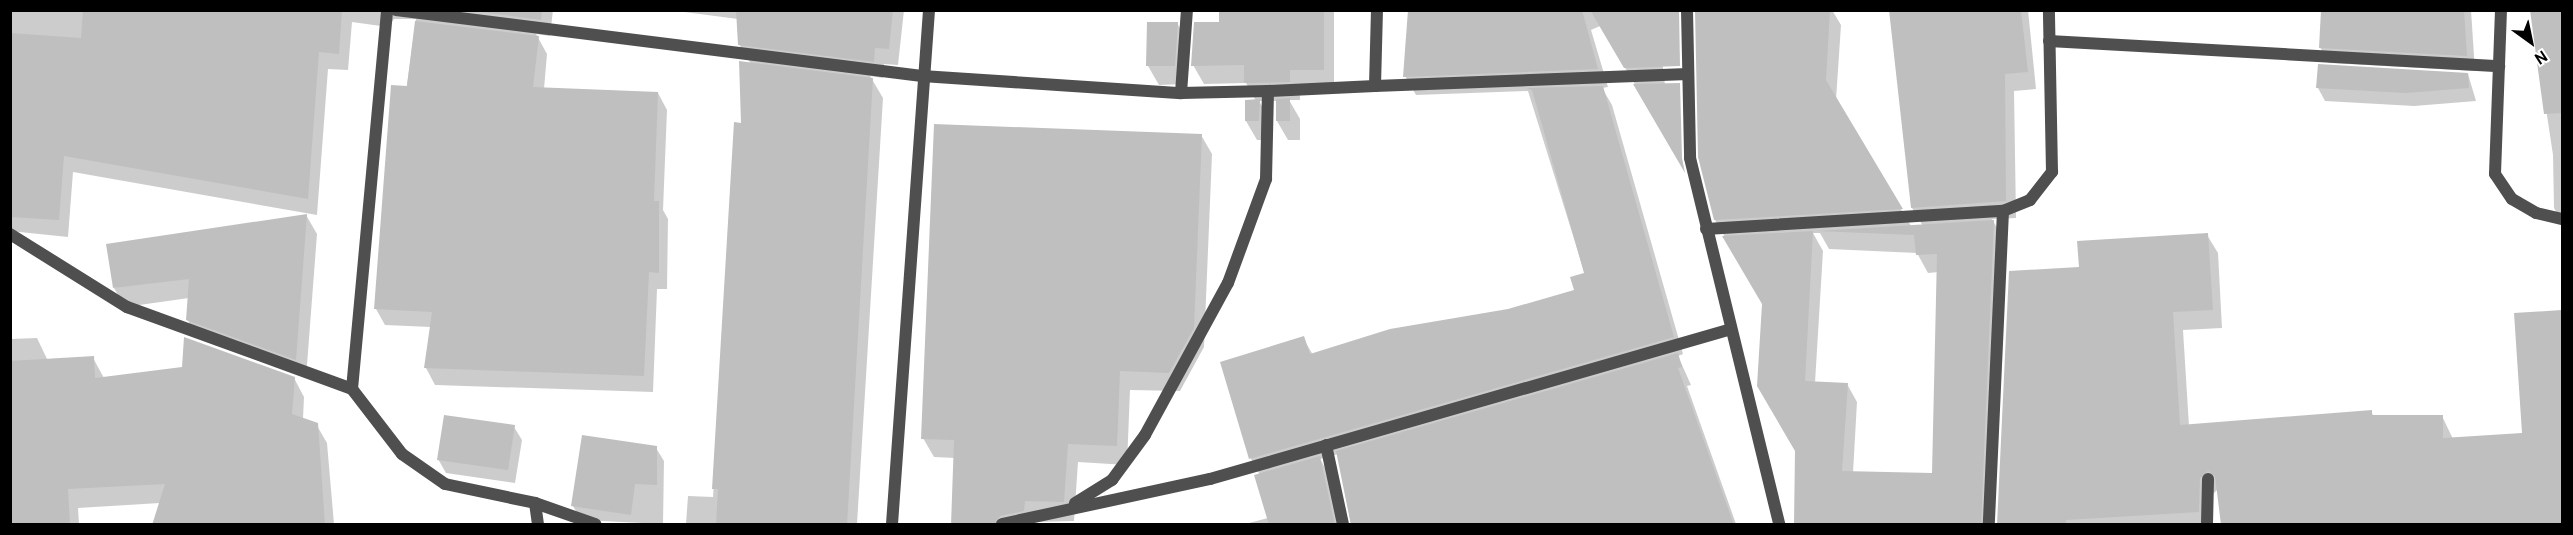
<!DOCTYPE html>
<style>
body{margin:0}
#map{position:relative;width:2573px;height:535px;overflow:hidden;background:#fff;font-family:Cabin,sans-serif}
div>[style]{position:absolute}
.shadow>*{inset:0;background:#0003}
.building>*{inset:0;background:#bfbfbf}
.minor>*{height:12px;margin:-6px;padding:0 6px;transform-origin:6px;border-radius:6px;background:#4f4f4f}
span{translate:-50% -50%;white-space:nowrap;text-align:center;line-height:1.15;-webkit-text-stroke:4.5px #fff;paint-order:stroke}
.frame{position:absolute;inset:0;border:12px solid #000;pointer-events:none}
.north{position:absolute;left:2501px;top:12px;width:60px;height:60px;-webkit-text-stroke:4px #fff;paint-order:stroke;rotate:147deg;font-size:16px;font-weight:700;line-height:24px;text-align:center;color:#000}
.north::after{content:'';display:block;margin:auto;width:21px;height:27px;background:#000;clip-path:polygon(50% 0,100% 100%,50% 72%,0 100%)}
</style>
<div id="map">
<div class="shadow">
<div style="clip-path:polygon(10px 10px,553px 10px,550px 36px,536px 34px,547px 54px,544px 89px,658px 93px,667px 110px,663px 210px,668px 219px,667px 289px,657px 289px,653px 392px,435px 385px,426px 368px,431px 327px,385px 325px,376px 309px,416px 19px,394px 19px,388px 27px,352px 22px,348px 70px,328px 69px,317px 215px,73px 172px,68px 237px,10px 231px)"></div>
<div style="clip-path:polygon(669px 10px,904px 10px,898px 65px,884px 64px,883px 78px,870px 76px,883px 98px,857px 524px,686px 524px,688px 496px,713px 497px,735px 124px,743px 124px,751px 64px,739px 44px,738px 19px)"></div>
<div style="clip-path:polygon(1220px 10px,1334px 10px,1334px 88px,1300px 88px,1300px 100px,1289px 100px,1300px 119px,1300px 140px,1288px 140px,1277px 121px,1278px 101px,1259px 101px,1270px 120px,1269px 140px,1257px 140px,1246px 121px,1256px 101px,1246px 83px,1204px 84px,1193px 65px,1220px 23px)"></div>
<div style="clip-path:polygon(1410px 10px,1656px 10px,1665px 85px,1636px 86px,1600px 26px,1591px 30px,1608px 87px,1602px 88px,1612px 105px,1683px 354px,1678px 356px,1691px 385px,1687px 386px,1736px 524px,1351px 524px,1338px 454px,1320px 459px,1330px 476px,1340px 524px,1245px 524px,1268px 518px,1260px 475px,1251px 459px,1303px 338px,1313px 355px,1508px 311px,1575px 291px,1585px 274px,1528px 91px,1416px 95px,1405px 76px)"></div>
<div style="clip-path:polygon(evenodd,1704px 10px,1832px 10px,1841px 25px,1836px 100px,1911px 226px,1923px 226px,1912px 208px,1900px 10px,2028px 10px,2036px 89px,2014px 91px,2016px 218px,1992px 219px,2004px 240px,1991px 524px,1795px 524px,1797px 451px,1764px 304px,1715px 220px,1704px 10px,1813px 233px,1820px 233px,1829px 249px,1917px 253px,1928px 273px,1939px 272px,1934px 475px,1853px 473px,1857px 402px,1847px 384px,1815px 383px,1823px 251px,1813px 233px)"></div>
<div style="clip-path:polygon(2322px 10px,2471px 10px,2475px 71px,2329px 63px,2320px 47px)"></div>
<div style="clip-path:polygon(2531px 10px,2562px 10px,2562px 222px,2554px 208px,2553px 155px)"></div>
<div style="clip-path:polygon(1177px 23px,1188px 42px,1185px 84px,1159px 85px,1148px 66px)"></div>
<div style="clip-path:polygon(2468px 74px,2476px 101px,2414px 106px,2325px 101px,2318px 88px)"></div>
<div style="clip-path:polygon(1201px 135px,1212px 154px,1204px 347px,1180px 391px,1130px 390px,1127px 465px,1078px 462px,1074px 521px,953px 524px,955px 458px,934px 457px,923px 438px)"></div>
<div style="clip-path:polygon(306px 215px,317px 234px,306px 378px,198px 338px,187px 319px,189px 298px,125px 307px,114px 288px)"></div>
<div style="clip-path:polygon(2207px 235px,2218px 253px,2222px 328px,2183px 330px,2189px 426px,2371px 411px,2374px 417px,2442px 416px,2453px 439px,2524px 434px,2515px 314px,2562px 311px,2562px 524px,2222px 524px,2219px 488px,2210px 497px,2209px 524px,1999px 524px,2081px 268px)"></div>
<div style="clip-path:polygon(37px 338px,48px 361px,93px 358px,104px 378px,294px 378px,304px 397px,303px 419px,316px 424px,327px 443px,334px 524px,154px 524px,160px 503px,78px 508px,79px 524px,10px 524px,10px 339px)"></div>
<div style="clip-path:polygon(514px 427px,522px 440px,515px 483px,446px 473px,438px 459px)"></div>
<div style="clip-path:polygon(656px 448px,664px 461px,663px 524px,581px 520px,573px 506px)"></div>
</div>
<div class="building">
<div style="clip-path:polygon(83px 10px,342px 10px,339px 54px,319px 52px,308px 199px,64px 156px,59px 220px,10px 217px,10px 33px,81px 38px)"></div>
<div style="clip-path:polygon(466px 10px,542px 10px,541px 20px)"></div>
<div style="clip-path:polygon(736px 10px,893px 10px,889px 49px,875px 48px,874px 62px,738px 45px)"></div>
<div style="clip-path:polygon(1219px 10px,1324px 10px,1324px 70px,1290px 70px,1290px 82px,1244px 83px,1244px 65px,1191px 66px,1194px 22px,1219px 22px)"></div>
<div style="clip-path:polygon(1408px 10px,1582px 10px,1598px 69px,1403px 77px)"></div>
<div style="clip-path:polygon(1590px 10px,1679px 10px,1680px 66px,1624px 68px)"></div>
<div style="clip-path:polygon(1695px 10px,1830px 10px,1826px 80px,1903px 209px,1714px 220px,1698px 157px)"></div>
<div style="clip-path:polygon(1889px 10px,2021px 10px,2028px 72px,2005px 74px,2006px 201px,1911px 208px)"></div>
<div style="clip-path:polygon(2321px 10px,2464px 10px,2467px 56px,2319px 48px)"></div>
<div style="clip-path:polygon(2530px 10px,2562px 10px,2562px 113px,2544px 114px)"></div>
<div style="clip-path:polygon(415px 21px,539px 36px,533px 87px,658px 92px,654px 201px,659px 201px,659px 273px,649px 272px,644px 376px,424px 368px,432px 312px,374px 309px,391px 85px,407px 86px)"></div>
<div style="clip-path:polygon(1147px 22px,1178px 22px,1175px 66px,1146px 66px)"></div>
<div style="clip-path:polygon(739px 61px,873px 78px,847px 525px,716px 525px,718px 489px,712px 489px,734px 122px,741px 123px)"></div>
<div style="clip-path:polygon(2318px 64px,2468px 73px,2469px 88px,2406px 93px,2316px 88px)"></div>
<div style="clip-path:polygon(1680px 83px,1682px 158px,1685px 173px,1633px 84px)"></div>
<div style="clip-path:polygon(1603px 86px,1674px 337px,1249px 459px,1220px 362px,1304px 336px,1310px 354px,1390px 329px,1508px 309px,1574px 290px,1570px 277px,1584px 273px,1532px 90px,1525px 88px)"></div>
<div style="clip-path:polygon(1290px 98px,1290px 121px,1276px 121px,1276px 99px)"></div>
<div style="clip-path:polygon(1260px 99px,1259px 121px,1245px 121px,1245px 100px)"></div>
<div style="clip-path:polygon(934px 124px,1202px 134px,1194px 328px,1169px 373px,1120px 371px,1117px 446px,1068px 444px,1064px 502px,1025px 501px,1024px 511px,1000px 516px,994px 525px,951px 525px,954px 440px,921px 439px)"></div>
<div style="clip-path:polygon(307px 214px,296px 360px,186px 320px,189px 279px,113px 288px,106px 244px)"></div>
<div style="clip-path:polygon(1994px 220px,1981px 525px,1794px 525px,1795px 451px,1757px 386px,1762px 304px,1722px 236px,1813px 231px,1805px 381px,1848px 383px,1842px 471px,1932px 473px,1937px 254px,1916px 255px,1914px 235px,1817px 231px)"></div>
<div style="clip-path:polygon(2208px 233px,2213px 310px,2173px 312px,2180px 425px,2372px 410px,2372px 415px,2443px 415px,2443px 438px,2522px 433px,2514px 313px,2562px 310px,2562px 525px,2221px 525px,2215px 476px,2208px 471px,2200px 478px,2199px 512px,2066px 520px,2066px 525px,1997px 525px,2009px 271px,2079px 267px,2077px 241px)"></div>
<div style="clip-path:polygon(184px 337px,295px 377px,292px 414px,318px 423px,325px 525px,152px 525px,165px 484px,68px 489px,70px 525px,10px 525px,10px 361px,94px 356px,95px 378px,182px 367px)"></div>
<div style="clip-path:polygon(1678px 353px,1682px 367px,1678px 368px,1734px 525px,1351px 525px,1336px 451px)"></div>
<div style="clip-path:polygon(444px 415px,515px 425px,508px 470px,437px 460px)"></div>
<div style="clip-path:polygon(582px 435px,657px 446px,657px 485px,635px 484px,631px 515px,571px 506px)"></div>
<div style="clip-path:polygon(1320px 456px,1335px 525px,1269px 525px,1254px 475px)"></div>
</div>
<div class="minor">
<div style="left:396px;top:10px;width:530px;rotate:7.15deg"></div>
<div style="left:922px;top:76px;width:260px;rotate:3.8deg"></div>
<div style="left:1687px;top:10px;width:148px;rotate:88.8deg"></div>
<div style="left:1690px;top:158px;width:377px;rotate:76.3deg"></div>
<div style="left:2501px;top:10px;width:164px;rotate:92.1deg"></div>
<div style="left:2495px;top:174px;width:30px;rotate:56deg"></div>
<div style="left:2512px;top:199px;width:28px;rotate:30deg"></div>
<div style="left:2536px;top:213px;width:27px;rotate:13deg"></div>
<div style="left:2049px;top:41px;width:451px;rotate:3.2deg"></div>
<div style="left:1375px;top:86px;width:313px;rotate:-2.2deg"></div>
<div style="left:1268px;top:91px;width:107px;rotate:-2.7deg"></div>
<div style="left:1375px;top:86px;width:76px;rotate:-88.5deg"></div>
<div style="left:2003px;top:211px;width:29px;rotate:-22deg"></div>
<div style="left:2030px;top:200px;width:36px;rotate:-52deg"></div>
<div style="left:2052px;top:172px;width:162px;rotate:-91.1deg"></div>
<div style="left:1706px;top:229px;width:298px;rotate:-3.5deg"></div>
<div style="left:2003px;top:211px;width:313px;rotate:92.6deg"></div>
<div style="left:10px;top:234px;width:138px;rotate:32deg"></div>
<div style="left:127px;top:307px;width:239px;rotate:20deg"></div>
<div style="left:352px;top:389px;width:82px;rotate:52.4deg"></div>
<div style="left:402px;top:454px;width:52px;rotate:34.9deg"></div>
<div style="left:445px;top:484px;width:92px;rotate:11.9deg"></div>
<div style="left:535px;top:503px;width:64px;rotate:19.3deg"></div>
<div style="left:352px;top:389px;width:381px;rotate:-84.7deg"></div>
<div style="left:1326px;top:445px;width:81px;rotate:77.9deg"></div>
<div style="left:535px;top:503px;width:21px;rotate:82deg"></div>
<div style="left:1075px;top:503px;width:44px;rotate:-31.9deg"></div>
<div style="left:1112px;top:480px;width:56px;rotate:-53.7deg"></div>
<div style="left:1145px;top:435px;width:173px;rotate:-61.4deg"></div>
<div style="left:1228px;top:283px;width:111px;rotate:-69.9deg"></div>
<div style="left:1266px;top:179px;width:88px;rotate:-88.7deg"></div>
<div style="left:1268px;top:91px;width:87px;rotate:178.7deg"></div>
<div style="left:1181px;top:93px;width:83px;rotate:-85.9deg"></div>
<div style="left:892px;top:524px;width:515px;rotate:-85.88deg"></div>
<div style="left:1002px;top:524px;width:213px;rotate:-12.2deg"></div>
<div style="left:1210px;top:479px;width:539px;rotate:-16.05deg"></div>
<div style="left:2207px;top:524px;width:45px;rotate:-88.7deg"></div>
</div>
<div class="frame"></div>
<div class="north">N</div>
</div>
